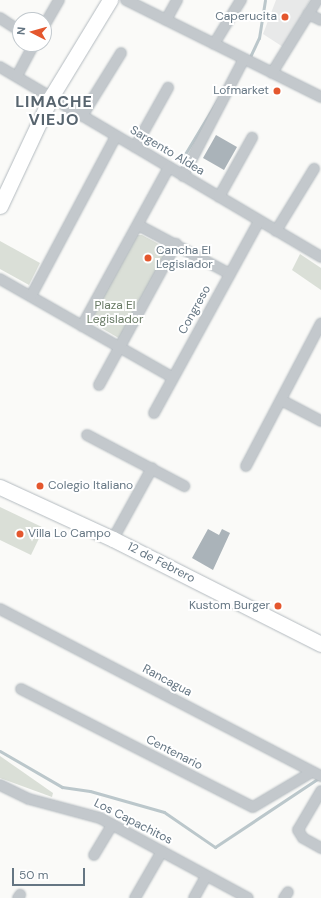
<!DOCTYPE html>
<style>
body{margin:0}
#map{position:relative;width:321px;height:898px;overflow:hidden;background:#fafaf8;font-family:"DM Sans",sans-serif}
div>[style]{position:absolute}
.built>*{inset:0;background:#e8e9e9}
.green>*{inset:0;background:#dadfd7}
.stream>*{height:3px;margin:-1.5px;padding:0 1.5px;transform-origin:1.5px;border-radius:1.5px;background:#bbc7cb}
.building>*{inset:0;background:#aab3b9}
.roads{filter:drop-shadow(0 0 1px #b3babf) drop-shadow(0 0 1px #b3babf)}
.street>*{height:10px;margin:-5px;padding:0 5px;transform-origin:5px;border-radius:5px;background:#c3c8cc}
.secondary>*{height:15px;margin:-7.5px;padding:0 7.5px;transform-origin:7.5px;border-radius:7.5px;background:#fff}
.dots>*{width:11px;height:11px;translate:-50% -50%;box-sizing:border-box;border:2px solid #fff;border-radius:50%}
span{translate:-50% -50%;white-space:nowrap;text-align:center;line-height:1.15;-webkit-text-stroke:4px #fff;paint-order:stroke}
.poi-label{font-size:12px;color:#657683}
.right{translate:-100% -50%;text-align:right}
.left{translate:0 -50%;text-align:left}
.street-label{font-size:12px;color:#657683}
.park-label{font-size:12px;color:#687a64}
.district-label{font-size:16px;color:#57646e;font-weight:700;letter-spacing:1px}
.north{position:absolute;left:12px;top:12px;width:40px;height:40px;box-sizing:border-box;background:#fff;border:1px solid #c1c8cd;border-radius:50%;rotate:276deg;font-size:11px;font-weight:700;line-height:16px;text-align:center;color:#657683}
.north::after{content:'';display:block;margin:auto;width:14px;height:18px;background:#e4572e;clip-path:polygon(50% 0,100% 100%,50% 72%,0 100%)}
.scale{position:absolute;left:12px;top:868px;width:73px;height:18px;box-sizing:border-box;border:2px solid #657683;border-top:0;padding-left:5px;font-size:12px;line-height:14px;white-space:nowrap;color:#657683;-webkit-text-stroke:3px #fff;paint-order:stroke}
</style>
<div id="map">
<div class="built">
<div style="clip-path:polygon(276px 0,310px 0,283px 47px,263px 34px)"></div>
</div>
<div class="green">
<div style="clip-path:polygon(135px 235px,142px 235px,168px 249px,122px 340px,91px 322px,91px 316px)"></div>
<div style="clip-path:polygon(0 241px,40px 263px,29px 285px,0 269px)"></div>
<div style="clip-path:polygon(300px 254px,321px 268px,321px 290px,292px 270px)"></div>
<div style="clip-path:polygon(0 507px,44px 528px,31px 555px,0 540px)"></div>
<div style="clip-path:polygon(0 756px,53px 793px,52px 797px,0 778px)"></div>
</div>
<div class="stream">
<div style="left:249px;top:59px;width:23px;rotate:-65deg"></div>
<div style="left:259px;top:38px;width:38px;rotate:-81deg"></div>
<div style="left:185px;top:154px;width:62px;rotate:-58.9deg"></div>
<div style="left:0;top:751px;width:72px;rotate:30.1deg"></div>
<div style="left:62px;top:787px;width:28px;rotate:8deg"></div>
<div style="left:90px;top:791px;width:77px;rotate:15.8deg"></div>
<div style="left:164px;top:812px;width:62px;rotate:34.5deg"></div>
<div style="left:215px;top:847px;width:125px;rotate:-33.6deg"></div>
</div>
<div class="building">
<div style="clip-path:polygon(216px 135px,237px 147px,224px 170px,203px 158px)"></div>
<div style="clip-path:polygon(208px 529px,219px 535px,222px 529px,230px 533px,213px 570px,192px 558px)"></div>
</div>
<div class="roads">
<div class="street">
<div style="left:126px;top:0;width:218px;rotate:26.4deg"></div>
<div style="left:308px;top:14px;width:14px;rotate:25deg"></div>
<div style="left:0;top:18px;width:24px;rotate:33deg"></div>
<div style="left:166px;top:20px;width:23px;rotate:-61deg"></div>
<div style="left:44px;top:26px;width:30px;rotate:-60deg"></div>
<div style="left:214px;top:44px;width:52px;rotate:-58.5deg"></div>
<div style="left:0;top:67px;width:373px;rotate:30.6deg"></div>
<div style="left:272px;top:73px;width:86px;rotate:-58.3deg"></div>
<div style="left:17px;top:76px;width:36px;rotate:-62deg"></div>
<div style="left:82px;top:116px;width:74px;rotate:-58.2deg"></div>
<div style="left:135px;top:147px;width:68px;rotate:-60.8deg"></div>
<div style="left:183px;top:176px;width:132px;rotate:-62.5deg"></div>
<div style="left:219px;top:197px;width:68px;rotate:-60.8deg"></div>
<div style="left:138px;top:225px;width:104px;rotate:28deg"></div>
<div style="left:276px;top:231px;width:73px;rotate:-58.5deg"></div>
<div style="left:0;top:279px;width:198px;rotate:29.7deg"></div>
<div style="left:31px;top:296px;width:181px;rotate:-62deg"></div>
<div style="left:82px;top:326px;width:181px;rotate:-61.3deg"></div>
<div style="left:99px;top:385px;width:161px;rotate:-61.4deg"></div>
<div style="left:281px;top:400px;width:45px;rotate:27.7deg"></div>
<div style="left:154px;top:413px;width:219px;rotate:-61.3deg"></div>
<div style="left:87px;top:435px;width:110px;rotate:27.7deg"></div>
<div style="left:246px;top:466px;width:161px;rotate:-62.3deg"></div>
<div style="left:113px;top:539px;width:81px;rotate:-61.2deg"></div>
<div style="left:0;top:609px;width:362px;rotate:27.5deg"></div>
<div style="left:21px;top:689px;width:260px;rotate:27deg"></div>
<div style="left:253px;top:807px;width:69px;rotate:-30.7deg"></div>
<div style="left:0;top:785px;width:32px;rotate:26deg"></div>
<div style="left:29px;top:799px;width:73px;rotate:15deg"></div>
<div style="left:100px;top:818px;width:168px;rotate:28.4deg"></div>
<div style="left:321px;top:791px;width:45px;rotate:120.5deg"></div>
<div style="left:298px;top:830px;width:9px;rotate:58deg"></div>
<div style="left:303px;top:838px;width:21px;rotate:29deg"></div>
<div style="left:94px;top:855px;width:35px;rotate:-59deg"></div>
<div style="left:18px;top:898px;width:4px;rotate:-56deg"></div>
<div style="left:135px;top:898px;width:54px;rotate:-60.1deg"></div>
<div style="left:194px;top:898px;width:25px;rotate:-61deg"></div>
<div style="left:284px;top:898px;width:7px;rotate:-56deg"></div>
</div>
<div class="secondary">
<div style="left:0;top:206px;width:120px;rotate:-64.9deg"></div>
<div style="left:51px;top:97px;width:114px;rotate:-58.7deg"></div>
<div style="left:0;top:487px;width:124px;rotate:24.7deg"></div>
<div style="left:113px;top:539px;width:233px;rotate:26.8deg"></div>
</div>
</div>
<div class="dots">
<div style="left:285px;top:17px;background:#e4572e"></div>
<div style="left:277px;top:91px;background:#e4572e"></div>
<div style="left:148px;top:258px;background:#e4572e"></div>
<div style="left:40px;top:486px;background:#e4572e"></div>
<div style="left:20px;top:534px;background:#e4572e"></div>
<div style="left:278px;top:606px;background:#e4572e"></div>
</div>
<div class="poi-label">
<span class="right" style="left:277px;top:17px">Caperucita</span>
<span class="right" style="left:269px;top:91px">Lofmarket</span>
<span class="left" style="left:156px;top:258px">Cancha El<br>Legislador</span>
<span class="left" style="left:48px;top:486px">Colegio Italiano</span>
<span class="left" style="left:28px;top:534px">Villa Lo Campo</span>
<span class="right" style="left:270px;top:606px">Kustom Burger</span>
</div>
<div class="street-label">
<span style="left:167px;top:151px;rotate:31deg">Sargento Aldea</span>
<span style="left:195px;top:310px;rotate:-61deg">Congreso</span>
<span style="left:161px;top:563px;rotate:27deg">12 de Febrero</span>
<span style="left:167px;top:681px;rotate:28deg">Rancagua</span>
<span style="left:174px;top:753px;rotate:27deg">Centenario</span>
<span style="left:133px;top:822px;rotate:27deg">Los Capachitos</span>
</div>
<div class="park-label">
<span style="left:115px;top:313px">Plaza El<br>Legislador</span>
</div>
<div class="district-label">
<span style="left:54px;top:111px">LIMACHE<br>VIEJO</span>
</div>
<div class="north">N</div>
<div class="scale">50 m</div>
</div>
